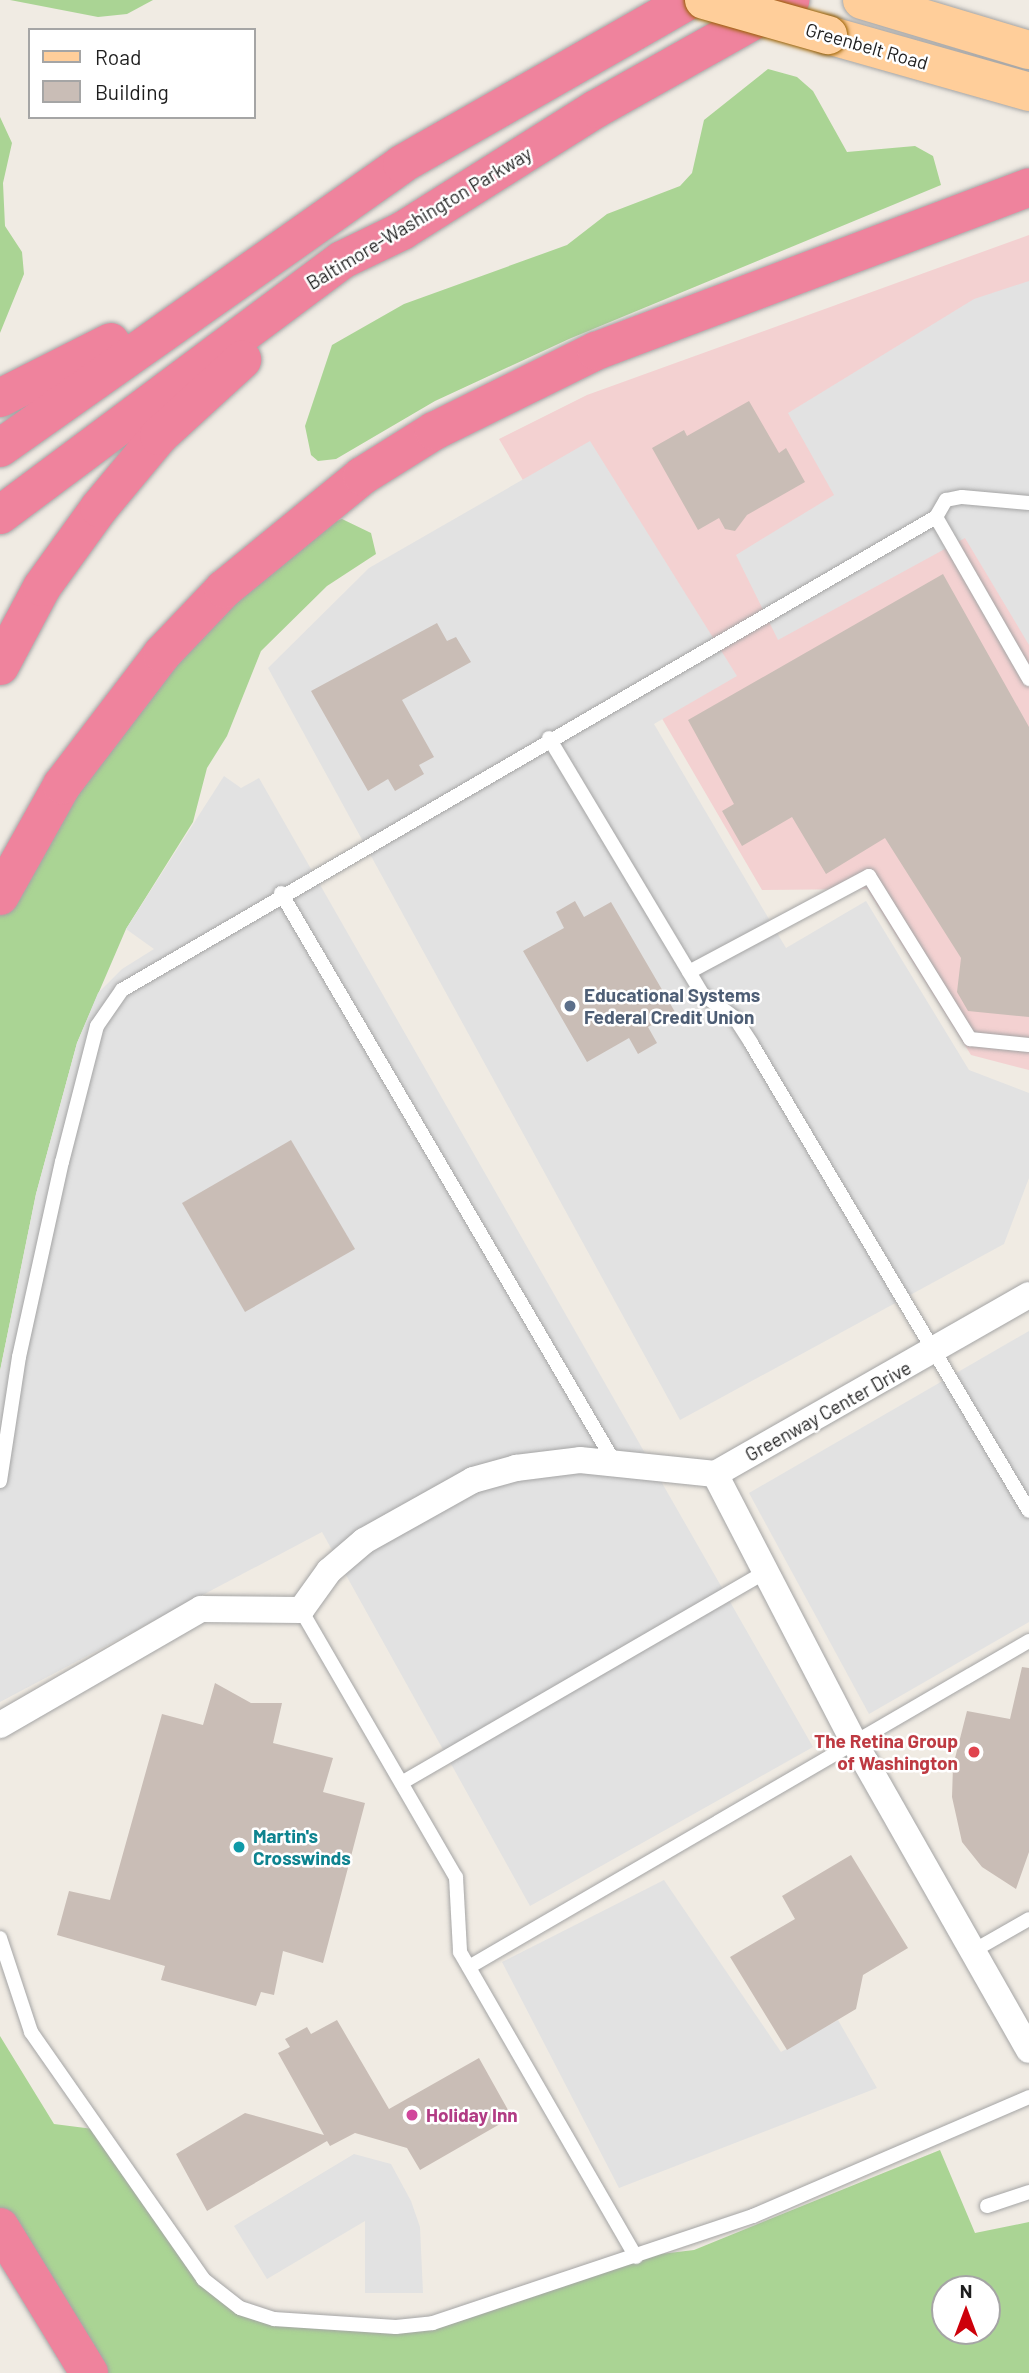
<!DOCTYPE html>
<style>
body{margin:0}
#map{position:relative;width:1029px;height:2373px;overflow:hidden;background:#f0ebe3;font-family:Barlow,sans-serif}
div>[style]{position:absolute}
.commercial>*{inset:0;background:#f3d1d1}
.forest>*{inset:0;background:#aad494}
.parking>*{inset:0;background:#e2e2e2}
.building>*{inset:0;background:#c9bdb6}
.roads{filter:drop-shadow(0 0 2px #a5a5a5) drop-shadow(0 0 2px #a5a5a5)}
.lane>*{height:14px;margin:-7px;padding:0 7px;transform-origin:7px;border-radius:7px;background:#fff}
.street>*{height:26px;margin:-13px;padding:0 13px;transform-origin:13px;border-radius:13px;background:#fff}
.primary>*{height:38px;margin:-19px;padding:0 19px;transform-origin:19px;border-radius:19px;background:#ffce9a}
.highway>*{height:38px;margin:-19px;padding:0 19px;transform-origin:19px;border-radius:19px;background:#ef839d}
.bridges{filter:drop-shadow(0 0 2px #995f00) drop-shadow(0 0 2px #995f00)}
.primary-bridge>*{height:38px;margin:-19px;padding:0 19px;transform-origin:19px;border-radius:19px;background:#ffce9a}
.dots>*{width:19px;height:19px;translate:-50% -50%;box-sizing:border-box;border:4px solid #fff;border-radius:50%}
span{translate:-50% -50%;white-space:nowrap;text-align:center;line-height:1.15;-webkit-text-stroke:5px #fff;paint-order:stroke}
.street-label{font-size:19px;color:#1e1e1e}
.service-label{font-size:19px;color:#4e5e75;font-weight:700}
.left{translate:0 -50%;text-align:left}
.health-label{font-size:19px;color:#be3a42;font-weight:700}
.right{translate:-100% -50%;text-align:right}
.culture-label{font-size:19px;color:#0d838f;font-weight:700}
.hotel-label{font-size:19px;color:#b23c85;font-weight:700}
.legend{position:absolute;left:28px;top:28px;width:228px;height:91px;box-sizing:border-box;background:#fff;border:2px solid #a5a5a5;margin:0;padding:9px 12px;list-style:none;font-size:21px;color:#1e1e1e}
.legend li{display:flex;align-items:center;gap:14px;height:35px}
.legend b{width:35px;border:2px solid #a5a5a5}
.north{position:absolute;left:931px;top:2275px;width:70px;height:70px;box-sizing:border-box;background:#fff;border:2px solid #a5a5a5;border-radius:50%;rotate:0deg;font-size:19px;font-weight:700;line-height:28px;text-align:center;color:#1e1e1e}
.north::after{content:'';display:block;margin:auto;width:24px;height:32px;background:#cd000a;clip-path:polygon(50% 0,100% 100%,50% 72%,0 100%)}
</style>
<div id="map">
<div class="commercial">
<div style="clip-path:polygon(1029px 235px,1029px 1070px,971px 1055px,867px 889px,762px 890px,499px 439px,587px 395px)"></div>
</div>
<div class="forest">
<div style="clip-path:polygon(10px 0,153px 0,127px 14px,98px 17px)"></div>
<div style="clip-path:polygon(768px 69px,797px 77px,813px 91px,847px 152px,915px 146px,933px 156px,941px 185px,569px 339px,435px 401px,336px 459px,318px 461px,311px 455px,305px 426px,332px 345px,404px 304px,567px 245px,607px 214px,680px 186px,692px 173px,704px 120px)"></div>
<div style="clip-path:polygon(0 117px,12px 143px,3px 183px,5px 226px,22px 252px,24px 274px,0 333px)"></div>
<div style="clip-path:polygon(342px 519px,371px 533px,376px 554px,327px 586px,261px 651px,227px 736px,207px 768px,193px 822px,126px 929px,77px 1043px,36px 1194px,0 1371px,0 896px,162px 654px,328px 524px)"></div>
<div style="clip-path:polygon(evenodd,0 2036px,54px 2124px,101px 2130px,203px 2279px,240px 2308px,396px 2327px,636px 2257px,694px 2250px,940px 2150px,975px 2233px,1029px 2222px,1029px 2373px,107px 2373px,0 2227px,0 2036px,945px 2289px,987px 2289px,987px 2331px,945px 2331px,945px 2289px)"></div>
</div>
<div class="parking">
<div style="clip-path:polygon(1029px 281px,1029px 645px,965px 538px,778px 640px,736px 555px,834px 495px,788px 413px,974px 299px)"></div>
<div style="clip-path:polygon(590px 441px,737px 676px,654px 724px,786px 948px,866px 901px,969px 1070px,1029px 1093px,1029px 1178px,1004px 1244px,680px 1420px,268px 668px,369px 568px)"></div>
<div style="clip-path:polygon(224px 776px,241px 788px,259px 778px,813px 1747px,530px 1906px,322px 1532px,0 1702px,0 1371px,36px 1194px,77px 1043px,98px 993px,122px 969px,154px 949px,126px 929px)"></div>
<div style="clip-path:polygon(1029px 1331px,1029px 1622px,869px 1714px,749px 1493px)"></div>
<div style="clip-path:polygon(664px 1880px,781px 2052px,838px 2020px,877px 2088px,619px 2188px,502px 1962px)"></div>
<div style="clip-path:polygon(354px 2154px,391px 2164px,411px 2201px,420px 2227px,423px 2293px,365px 2293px,365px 2221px,267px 2279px,234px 2226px)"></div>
</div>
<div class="building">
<div style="clip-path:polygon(749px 401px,779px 453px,786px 448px,805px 482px,747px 515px,735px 531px,725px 529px,719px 518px,698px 530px,652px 448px,684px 430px,687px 436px)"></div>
<div style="clip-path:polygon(943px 574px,1029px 727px,1029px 1017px,968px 1011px,957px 992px,961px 958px,885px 838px,826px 874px,792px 817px,742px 846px,722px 811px,734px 804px,688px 720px)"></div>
<div style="clip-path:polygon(437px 623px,447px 641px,456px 637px,471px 662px,402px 700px,434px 757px,419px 765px,424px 774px,395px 791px,388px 779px,368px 791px,311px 691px)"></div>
<div style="clip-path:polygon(575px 901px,584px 917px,611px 902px,675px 1012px,648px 1027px,657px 1043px,638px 1054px,629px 1038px,587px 1062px,523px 951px,564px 928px,556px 912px)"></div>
<div style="clip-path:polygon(291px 1140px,355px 1249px,245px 1312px,182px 1203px)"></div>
<div style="clip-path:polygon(1022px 1667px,1029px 1668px,1029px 1852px,1016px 1889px,982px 1867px,962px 1842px,952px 1797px,953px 1766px,967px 1711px,1010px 1719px)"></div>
<div style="clip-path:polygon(215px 1683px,251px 1703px,282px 1703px,273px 1743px,333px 1758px,323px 1792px,365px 1803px,323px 1963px,283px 1951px,274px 1995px,261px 1992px,256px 2006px,161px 1980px,165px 1966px,57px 1935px,69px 1891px,110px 1900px,162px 1714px,203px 1725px)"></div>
<div style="clip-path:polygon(851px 1855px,908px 1948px,863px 1975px,856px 2009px,787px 2050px,730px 1957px,795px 1919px,782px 1896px)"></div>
<div style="clip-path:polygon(337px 2020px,389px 2109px,479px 2058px,512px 2117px,420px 2170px,407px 2148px,355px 2133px,330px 2146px,327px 2141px,207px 2211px,176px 2154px,245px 2113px,324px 2135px,278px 2053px,290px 2047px,285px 2039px,307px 2027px,311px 2034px)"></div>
</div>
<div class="roads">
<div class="lane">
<div style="left:936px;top:517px;width:20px;rotate:-60deg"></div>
<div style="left:946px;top:500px;width:16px;rotate:-11deg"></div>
<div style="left:962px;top:497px;width:67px;rotate:5.1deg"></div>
<div style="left:549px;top:738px;width:298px;rotate:59.1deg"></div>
<div style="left:702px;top:994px;width:41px;rotate:36deg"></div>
<div style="left:735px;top:1018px;width:30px;rotate:57deg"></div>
<div style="left:751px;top:1043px;width:544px;rotate:59.29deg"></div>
<div style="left:281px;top:893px;width:657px;rotate:59.65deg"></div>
<div style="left:689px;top:972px;width:204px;rotate:-28.1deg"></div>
<div style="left:869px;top:876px;width:192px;rotate:58.2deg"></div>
<div style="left:970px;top:1039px;width:59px;rotate:5.8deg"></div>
<div style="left:0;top:1481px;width:125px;rotate:-81.3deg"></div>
<div style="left:19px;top:1357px;width:200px;rotate:-77.6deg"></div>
<div style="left:62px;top:1162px;width:140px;rotate:-75.6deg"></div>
<div style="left:97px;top:1026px;width:44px;rotate:-55.2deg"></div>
<div style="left:122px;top:990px;width:941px;rotate:-30.16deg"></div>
<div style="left:936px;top:517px;width:187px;rotate:60.1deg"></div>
<div style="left:301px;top:1610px;width:309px;rotate:59.9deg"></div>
<div style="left:456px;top:1877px;width:75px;rotate:86.9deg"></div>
<div style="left:460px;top:1952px;width:352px;rotate:60deg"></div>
<div style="left:403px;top:1782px;width:416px;rotate:-30.1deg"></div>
<div style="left:0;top:1938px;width:99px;rotate:71.7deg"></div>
<div style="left:31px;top:2032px;width:301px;rotate:55.1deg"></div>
<div style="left:203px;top:2279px;width:47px;rotate:38.1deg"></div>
<div style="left:240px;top:2308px;width:36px;rotate:18deg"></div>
<div style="left:274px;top:2319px;width:122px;rotate:3.8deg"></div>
<div style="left:396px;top:2327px;width:37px;rotate:-6deg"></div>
<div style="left:433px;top:2323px;width:337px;rotate:-18.5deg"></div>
<div style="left:753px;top:2216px;width:301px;rotate:-23.3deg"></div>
<div style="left:973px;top:1951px;width:64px;rotate:-29.7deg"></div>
<div style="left:469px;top:1967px;width:648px;rotate:-30.21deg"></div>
<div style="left:987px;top:2206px;width:44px;rotate:-18.4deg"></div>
</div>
<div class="street">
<div style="left:715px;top:1474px;width:302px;rotate:62.6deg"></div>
<div style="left:854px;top:1742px;width:354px;rotate:60.4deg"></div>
<div style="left:0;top:1725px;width:232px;rotate:-30deg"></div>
<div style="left:201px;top:1609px;width:100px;rotate:0.6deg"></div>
<div style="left:301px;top:1610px;width:48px;rotate:-54.3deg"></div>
<div style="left:329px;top:1571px;width:46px;rotate:-40.6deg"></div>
<div style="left:364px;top:1541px;width:125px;rotate:-29.2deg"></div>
<div style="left:473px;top:1480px;width:45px;rotate:-15.6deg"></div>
<div style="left:516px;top:1468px;width:64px;rotate:-7.1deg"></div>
<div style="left:580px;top:1460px;width:136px;rotate:5.9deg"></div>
<div style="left:715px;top:1474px;width:361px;rotate:-29.7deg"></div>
</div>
<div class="primary">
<div style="left:862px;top:0;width:174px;rotate:16.7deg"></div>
<div style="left:828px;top:35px;width:209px;rotate:15.8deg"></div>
</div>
<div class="highway">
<div style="left:0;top:398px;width:124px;rotate:-26.8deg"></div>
<div style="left:0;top:448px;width:492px;rotate:-35.2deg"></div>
<div style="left:402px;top:164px;width:331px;rotate:-29.7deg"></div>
<div style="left:0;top:515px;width:427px;rotate:-36.7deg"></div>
<div style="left:342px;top:260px;width:67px;rotate:-25.8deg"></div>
<div style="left:402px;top:231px;width:229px;rotate:-32.2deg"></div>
<div style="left:596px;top:109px;width:223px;rotate:-29.3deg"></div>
<div style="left:0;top:666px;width:89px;rotate:-62deg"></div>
<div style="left:42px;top:587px;width:97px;rotate:-54.2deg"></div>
<div style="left:99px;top:508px;width:94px;rotate:-50.2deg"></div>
<div style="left:159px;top:436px;width:113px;rotate:-42.5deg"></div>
<div style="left:0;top:896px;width:127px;rotate:-60.8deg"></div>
<div style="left:62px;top:785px;width:165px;rotate:-52.6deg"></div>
<div style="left:162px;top:654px;width:90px;rotate:-46.4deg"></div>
<div style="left:224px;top:589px;width:178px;rotate:-39.3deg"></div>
<div style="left:362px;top:476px;width:85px;rotate:-32deg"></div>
<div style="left:434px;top:431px;width:181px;rotate:-26.3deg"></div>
<div style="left:596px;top:351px;width:463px;rotate:-20.7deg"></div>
<div style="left:0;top:2227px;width:171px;rotate:58.6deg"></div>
</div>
</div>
<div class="bridges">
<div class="primary-bridge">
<div style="left:704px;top:0;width:129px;rotate:15.8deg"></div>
</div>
</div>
<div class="dots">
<div style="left:570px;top:1006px;background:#5c6f8a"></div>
<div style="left:974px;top:1752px;background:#e0444e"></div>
<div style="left:239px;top:1847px;background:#0f9aa8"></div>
<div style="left:412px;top:2115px;background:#d1479c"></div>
</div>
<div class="street-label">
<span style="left:867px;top:46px;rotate:16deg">Greenbelt Road</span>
<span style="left:419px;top:218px;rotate:-31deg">Baltimore-Washington Parkway</span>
<span style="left:828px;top:1411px;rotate:-29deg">Greenway Center Drive</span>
</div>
<div class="service-label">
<span class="left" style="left:584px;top:1006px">Educational Systems<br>Federal Credit Union</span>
</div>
<div class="health-label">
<span class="right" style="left:958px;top:1752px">The Retina Group<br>of Washington</span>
</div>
<div class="culture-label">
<span class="left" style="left:253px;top:1847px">Martin's<br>Crosswinds</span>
</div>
<div class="hotel-label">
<span class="left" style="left:426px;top:2115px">Holiday Inn</span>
</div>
<ul class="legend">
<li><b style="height:9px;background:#ffce9a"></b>Road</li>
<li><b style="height:19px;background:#c9bdb6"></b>Building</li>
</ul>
<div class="north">N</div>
</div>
